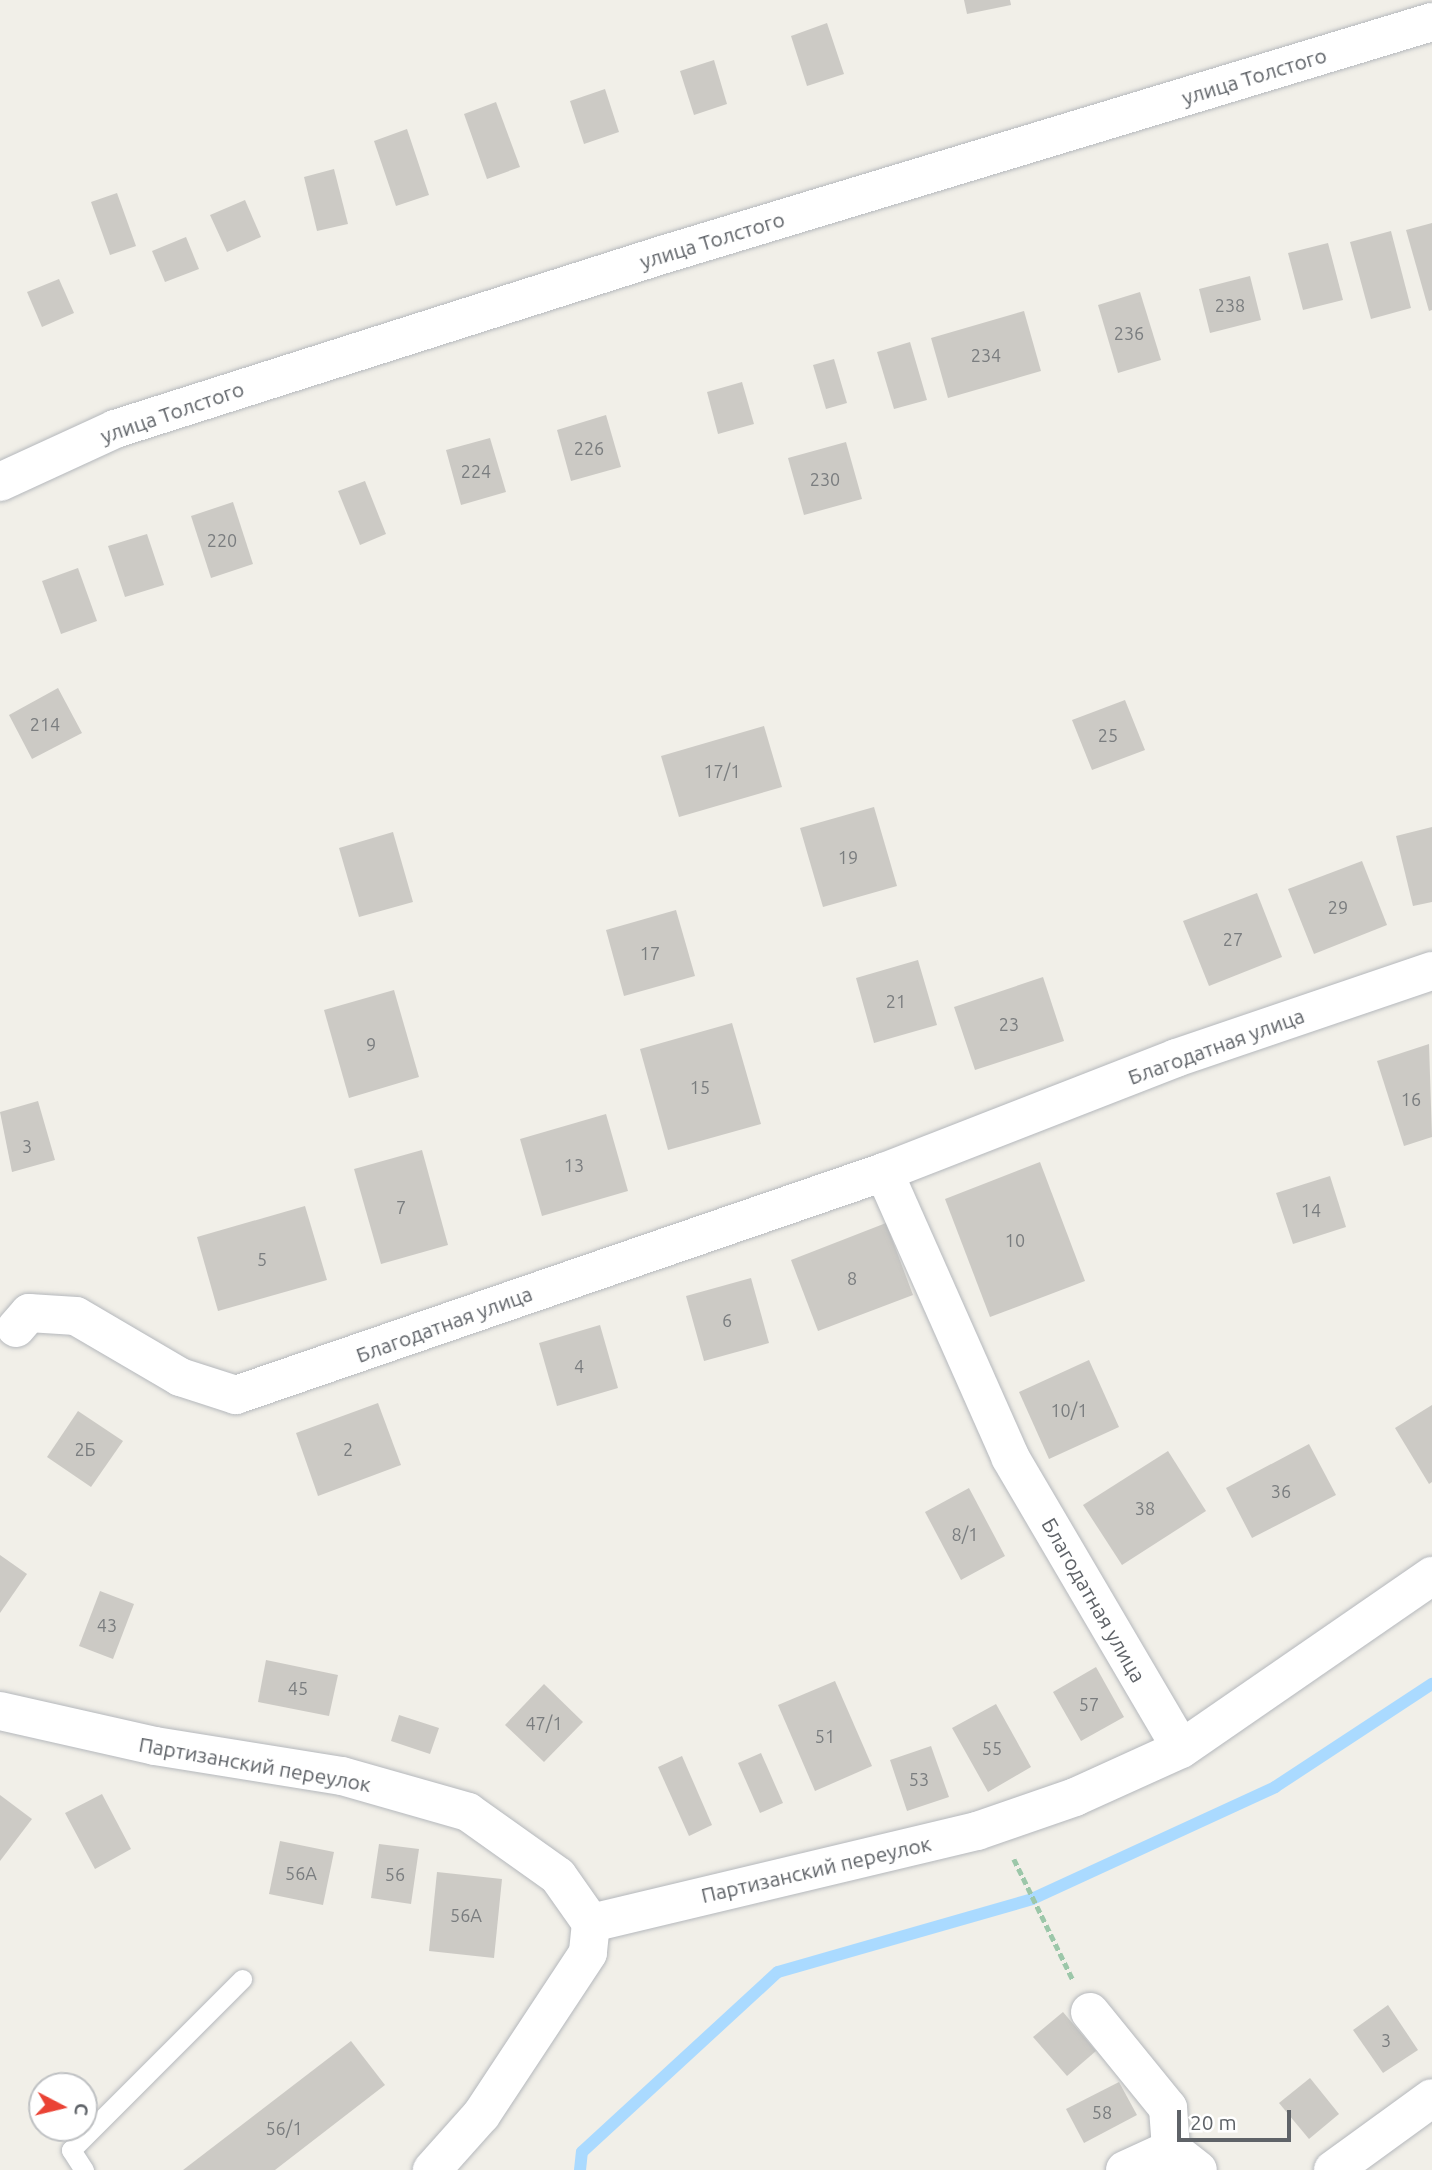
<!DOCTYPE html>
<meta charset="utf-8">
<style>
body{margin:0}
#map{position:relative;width:1432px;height:2170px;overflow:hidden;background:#f1efe8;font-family:Ubuntu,sans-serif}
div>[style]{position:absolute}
.stream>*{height:12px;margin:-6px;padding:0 6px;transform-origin:6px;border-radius:6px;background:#aadaff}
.building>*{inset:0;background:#cccac5}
.path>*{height:4.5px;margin-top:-2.25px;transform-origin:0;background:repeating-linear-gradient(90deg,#9cc7a9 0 7px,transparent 0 10.5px)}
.roads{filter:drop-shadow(0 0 2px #b5b8bc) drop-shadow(0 0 2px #b5b8bc)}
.service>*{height:19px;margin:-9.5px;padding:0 9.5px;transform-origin:9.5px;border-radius:9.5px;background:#fff}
.minor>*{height:38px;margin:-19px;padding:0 19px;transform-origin:19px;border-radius:19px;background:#fff}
.secondary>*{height:38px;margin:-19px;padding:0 19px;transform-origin:19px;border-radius:19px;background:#fff}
span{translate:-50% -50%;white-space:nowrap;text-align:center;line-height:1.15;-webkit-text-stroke:5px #fff;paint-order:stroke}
.number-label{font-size:18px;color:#7a7d7f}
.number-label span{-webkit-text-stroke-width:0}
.street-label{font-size:21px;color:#5f6368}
.north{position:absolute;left:28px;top:2072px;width:70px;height:70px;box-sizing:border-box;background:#fff;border:2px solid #bfc1c3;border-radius:50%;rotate:97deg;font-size:19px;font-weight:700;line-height:28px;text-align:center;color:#5f6368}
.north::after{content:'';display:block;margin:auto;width:24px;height:32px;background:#ea4335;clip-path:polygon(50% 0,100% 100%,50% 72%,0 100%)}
.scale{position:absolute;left:1177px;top:2110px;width:114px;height:32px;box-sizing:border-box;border:4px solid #5f6368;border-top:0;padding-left:9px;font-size:21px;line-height:24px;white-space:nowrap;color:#5f6368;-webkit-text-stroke:5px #fff;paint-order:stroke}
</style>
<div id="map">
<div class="stream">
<div style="left:580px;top:2170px;width:18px;rotate:-84deg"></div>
<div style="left:582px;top:2152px;width:266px;rotate:-42.6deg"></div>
<div style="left:778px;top:1972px;width:264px;rotate:-16deg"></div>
<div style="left:1032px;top:1899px;width:268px;rotate:-24.7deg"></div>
<div style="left:1275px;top:1787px;width:188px;rotate:-33.3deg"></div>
</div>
<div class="building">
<div style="clip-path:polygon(964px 0,1010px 0,1011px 5px,967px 14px)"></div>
<div style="clip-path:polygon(827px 23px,844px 74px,807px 86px,791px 36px)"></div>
<div style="clip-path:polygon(714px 60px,727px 104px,694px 115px,680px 71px)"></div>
<div style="clip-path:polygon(605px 89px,619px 132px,584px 144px,570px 101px)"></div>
<div style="clip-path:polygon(496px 102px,520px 167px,487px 179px,464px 114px)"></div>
<div style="clip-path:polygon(407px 129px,429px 195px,396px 206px,374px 141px)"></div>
<div style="clip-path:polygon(334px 169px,348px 224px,317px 231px,304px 177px)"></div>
<div style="clip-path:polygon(117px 193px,136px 246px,110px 255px,91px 202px)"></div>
<div style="clip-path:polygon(245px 200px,261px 237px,227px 252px,210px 215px)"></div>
<div style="clip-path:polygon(1432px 223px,1432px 310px,1429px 311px,1406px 230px)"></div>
<div style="clip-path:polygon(1391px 231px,1411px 308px,1371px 319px,1350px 242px)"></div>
<div style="clip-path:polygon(186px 237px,199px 269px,165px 282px,152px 251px)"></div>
<div style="clip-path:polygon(1328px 243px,1343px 300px,1303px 310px,1288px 253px)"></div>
<div style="clip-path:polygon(1250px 276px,1261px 320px,1210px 333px,1199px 289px)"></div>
<div style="clip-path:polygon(59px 279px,74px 313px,42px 327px,27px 292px)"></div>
<div style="clip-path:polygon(1140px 292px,1161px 360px,1118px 373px,1098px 305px)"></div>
<div style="clip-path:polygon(1024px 311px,1041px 371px,948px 398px,931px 338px)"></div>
<div style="clip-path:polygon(910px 342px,927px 400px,894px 409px,877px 352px)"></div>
<div style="clip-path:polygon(834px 359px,847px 403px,826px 409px,813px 365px)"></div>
<div style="clip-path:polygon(742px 382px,754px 424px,718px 434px,707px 392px)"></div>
<div style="clip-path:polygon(606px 415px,621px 467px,571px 481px,557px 430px)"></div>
<div style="clip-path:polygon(490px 438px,506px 492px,461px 505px,446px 450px)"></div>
<div style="clip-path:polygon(846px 442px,862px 499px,804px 515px,788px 458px)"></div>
<div style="clip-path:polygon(365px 481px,386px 534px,360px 545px,338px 491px)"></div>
<div style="clip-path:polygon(233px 502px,253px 564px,211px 578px,191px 516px)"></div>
<div style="clip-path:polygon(147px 534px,164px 585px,125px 597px,108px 546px)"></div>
<div style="clip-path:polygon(78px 568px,97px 621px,61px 634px,42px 581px)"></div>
<div style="clip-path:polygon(58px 688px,82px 733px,32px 759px,9px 715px)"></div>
<div style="clip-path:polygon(1125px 700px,1145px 750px,1092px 770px,1072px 720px)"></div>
<div style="clip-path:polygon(764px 726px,782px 787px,679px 817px,661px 756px)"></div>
<div style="clip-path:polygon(874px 807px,897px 886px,823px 907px,800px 828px)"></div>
<div style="clip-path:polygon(1432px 827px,1432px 902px,1413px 906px,1396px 836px)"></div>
<div style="clip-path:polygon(393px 832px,413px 902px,359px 917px,339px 848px)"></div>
<div style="clip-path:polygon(1362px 861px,1387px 925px,1314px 954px,1288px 889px)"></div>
<div style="clip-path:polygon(1257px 893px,1282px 957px,1209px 986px,1183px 921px)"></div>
<div style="clip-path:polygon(676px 910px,695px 976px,624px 996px,606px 930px)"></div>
<div style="clip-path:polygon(918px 960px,937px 1025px,874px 1043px,856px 978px)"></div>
<div style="clip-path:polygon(1043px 977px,1064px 1041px,975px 1070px,954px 1007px)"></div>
<div style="clip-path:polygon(394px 990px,419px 1077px,349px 1098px,324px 1010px)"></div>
<div style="clip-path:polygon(732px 1023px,761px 1124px,668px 1150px,640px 1049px)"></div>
<div style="clip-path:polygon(1429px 1044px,1432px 1137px,1404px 1146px,1377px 1061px)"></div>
<div style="clip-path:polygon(38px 1101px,55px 1160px,12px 1172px,0 1112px)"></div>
<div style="clip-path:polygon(606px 1114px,628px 1191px,542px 1216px,520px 1139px)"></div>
<div style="clip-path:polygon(422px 1150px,448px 1245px,381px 1264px,354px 1169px)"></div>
<div style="clip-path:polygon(1040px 1162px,1085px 1281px,990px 1317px,945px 1199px)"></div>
<div style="clip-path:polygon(1330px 1176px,1346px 1227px,1293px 1244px,1276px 1193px)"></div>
<div style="clip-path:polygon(305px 1206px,327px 1280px,218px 1311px,197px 1237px)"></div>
<div style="clip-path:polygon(886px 1223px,913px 1295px,818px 1331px,791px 1260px)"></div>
<div style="clip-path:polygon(751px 1278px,769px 1343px,704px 1361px,686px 1296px)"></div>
<div style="clip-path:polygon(600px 1325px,618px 1388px,557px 1406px,539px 1343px)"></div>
<div style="clip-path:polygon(1089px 1360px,1119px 1427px,1049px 1459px,1019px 1392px)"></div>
<div style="clip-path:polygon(378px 1403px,401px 1465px,318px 1496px,296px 1433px)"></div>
<div style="clip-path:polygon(1432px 1405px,1432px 1482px,1429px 1484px,1395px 1428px)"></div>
<div style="clip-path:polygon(78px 1411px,123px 1441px,91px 1487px,47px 1457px)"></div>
<div style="clip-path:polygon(1309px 1444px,1336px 1495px,1252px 1538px,1226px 1488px)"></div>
<div style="clip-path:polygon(1168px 1451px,1206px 1511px,1122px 1565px,1083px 1505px)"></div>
<div style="clip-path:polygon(969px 1488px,1005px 1556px,961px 1580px,925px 1512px)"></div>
<div style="clip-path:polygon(0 1555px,27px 1574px,0 1613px)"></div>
<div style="clip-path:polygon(100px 1591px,134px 1604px,113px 1659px,79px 1646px)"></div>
<div style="clip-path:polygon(266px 1660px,338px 1675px,329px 1716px,258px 1702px)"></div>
<div style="clip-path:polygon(1096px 1667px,1124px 1717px,1081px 1741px,1053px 1692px)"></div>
<div style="clip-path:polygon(835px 1681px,872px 1766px,815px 1791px,778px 1705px)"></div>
<div style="clip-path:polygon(544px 1684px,583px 1722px,544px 1762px,505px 1725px)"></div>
<div style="clip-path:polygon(996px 1704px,1031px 1767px,988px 1792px,952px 1728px)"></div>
<div style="clip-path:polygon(399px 1715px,439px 1728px,430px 1754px,391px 1741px)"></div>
<div style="clip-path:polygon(931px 1746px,949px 1797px,907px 1811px,890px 1760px)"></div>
<div style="clip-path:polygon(761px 1753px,783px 1803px,760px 1813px,738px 1763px)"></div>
<div style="clip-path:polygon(682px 1756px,712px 1825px,689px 1836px,658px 1767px)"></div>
<div style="clip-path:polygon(102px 1794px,131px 1849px,95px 1869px,65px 1813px)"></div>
<div style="clip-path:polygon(0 1795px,32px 1819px,0 1861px)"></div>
<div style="clip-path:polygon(280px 1841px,334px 1852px,323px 1905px,269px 1894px)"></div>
<div style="clip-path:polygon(379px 1844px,419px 1849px,411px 1904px,371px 1898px)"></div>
<div style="clip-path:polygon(437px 1872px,502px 1879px,494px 1958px,429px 1951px)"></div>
<div style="clip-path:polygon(1388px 2005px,1418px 2050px,1383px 2073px,1353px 2030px)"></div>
<div style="clip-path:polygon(1063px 2012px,1096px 2051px,1067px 2076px,1033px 2037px)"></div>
<div style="clip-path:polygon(351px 2041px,385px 2085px,275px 2170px,183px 2170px)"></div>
<div style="clip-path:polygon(1310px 2078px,1339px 2114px,1309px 2139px,1279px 2103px)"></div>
<div style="clip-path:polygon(1119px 2082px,1137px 2115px,1084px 2143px,1066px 2109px)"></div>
</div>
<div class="path">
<div style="left:1014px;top:1859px;width:135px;rotate:64deg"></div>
</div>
<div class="roads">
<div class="service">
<div style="left:84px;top:2170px;width:24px;rotate:-123deg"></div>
<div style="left:71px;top:2150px;width:242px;rotate:-45deg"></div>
</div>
<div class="minor">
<div style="left:884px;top:1172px;width:312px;rotate:66.1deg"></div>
<div style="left:1010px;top:1457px;width:338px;rotate:59.6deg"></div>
<div style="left:16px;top:1328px;width:20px;rotate:-49deg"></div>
<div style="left:29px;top:1313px;width:47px;rotate:3.7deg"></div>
<div style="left:76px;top:1316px;width:121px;rotate:30.4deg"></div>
<div style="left:180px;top:1377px;width:59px;rotate:17.8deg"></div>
<div style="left:236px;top:1395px;width:685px;rotate:-18.99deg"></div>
<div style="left:884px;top:1172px;width:313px;rotate:-21.3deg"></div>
<div style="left:1176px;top:1058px;width:270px;rotate:-18.8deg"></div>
<div style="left:0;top:1711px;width:159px;rotate:12.7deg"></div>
<div style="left:155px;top:1746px;width:189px;rotate:9.1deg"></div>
<div style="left:342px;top:1776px;width:131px;rotate:15.9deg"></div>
<div style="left:468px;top:1812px;width:110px;rotate:35.4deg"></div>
<div style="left:558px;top:1876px;width:57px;rotate:54.9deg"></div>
<div style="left:591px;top:1923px;width:30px;rotate:96deg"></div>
<div style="left:588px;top:1953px;width:194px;rotate:123.4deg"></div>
<div style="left:481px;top:2115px;width:74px;rotate:131.7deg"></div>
<div style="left:591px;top:1923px;width:397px;rotate:-13.4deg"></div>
<div style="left:977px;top:1831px;width:104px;rotate:-19.1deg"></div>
<div style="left:1075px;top:1797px;width:116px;rotate:-24.4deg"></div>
<div style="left:1181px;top:1749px;width:305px;rotate:-34.6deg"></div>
<div style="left:1090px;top:2012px;width:124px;rotate:50.9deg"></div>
<div style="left:1168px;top:2108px;width:41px;rotate:85.8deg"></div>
<div style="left:1171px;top:2149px;width:34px;rotate:38deg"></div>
<div style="left:1125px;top:2170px;width:51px;rotate:-24.5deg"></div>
<div style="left:1333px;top:2170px;width:122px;rotate:-36deg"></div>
</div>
<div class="secondary">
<div style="left:0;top:482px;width:127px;rotate:-24.7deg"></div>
<div style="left:115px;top:429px;width:574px;rotate:-17.65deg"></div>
<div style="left:662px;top:255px;width:804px;rotate:-16.84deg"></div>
</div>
</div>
<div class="number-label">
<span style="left:1230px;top:305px">238</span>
<span style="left:1129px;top:333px">236</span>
<span style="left:986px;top:355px">234</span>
<span style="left:589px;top:448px">226</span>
<span style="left:476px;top:471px">224</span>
<span style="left:825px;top:479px">230</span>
<span style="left:222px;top:540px">220</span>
<span style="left:45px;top:724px">214</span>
<span style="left:1108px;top:735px">25</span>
<span style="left:722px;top:771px">17/1</span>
<span style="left:848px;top:857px">19</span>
<span style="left:1338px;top:907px">29</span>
<span style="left:1233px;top:939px">27</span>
<span style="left:650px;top:953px">17</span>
<span style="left:896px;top:1001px">21</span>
<span style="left:1009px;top:1024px">23</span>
<span style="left:371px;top:1044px">9</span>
<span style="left:700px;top:1087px">15</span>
<span style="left:1411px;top:1099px">16</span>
<span style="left:27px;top:1146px">3</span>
<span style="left:574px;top:1165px">13</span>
<span style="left:401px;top:1207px">7</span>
<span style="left:1311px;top:1210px">14</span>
<span style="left:1015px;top:1240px">10</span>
<span style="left:262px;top:1259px">5</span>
<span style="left:852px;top:1278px">8</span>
<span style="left:727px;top:1320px">6</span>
<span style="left:579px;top:1366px">4</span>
<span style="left:1069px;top:1410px">10/1</span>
<span style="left:85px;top:1449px">2Б</span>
<span style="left:348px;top:1449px">2</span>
<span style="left:1281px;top:1491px">36</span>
<span style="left:1145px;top:1508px">38</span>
<span style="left:965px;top:1534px">8/1</span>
<span style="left:107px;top:1625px">43</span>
<span style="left:298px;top:1688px">45</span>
<span style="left:1089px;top:1704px">57</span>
<span style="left:544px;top:1723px">47/1</span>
<span style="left:825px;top:1736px">51</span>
<span style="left:992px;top:1748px">55</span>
<span style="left:919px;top:1779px">53</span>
<span style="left:301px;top:1873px">56А</span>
<span style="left:395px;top:1874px">56</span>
<span style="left:466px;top:1915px">56А</span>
<span style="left:1386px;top:2040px">3</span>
<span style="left:1102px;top:2112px">58</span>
<span style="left:284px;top:2128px">56/1</span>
</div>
<div class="street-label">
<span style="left:1254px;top:76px;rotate:-17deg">улица Толстого</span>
<span style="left:712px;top:240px;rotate:-17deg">улица Толстого</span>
<span style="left:172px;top:412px;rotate:-19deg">улица Толстого</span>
<span style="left:1216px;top:1046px;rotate:-20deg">Благодатная улица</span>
<span style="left:444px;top:1324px;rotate:-20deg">Благодатная улица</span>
<span style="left:1094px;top:1600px;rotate:60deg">Благодатная улица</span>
<span style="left:255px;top:1764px;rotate:10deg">Партизанский переулок</span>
<span style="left:816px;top:1869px;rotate:-13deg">Партизанский переулок</span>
</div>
<div class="north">С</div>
<div class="scale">20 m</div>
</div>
